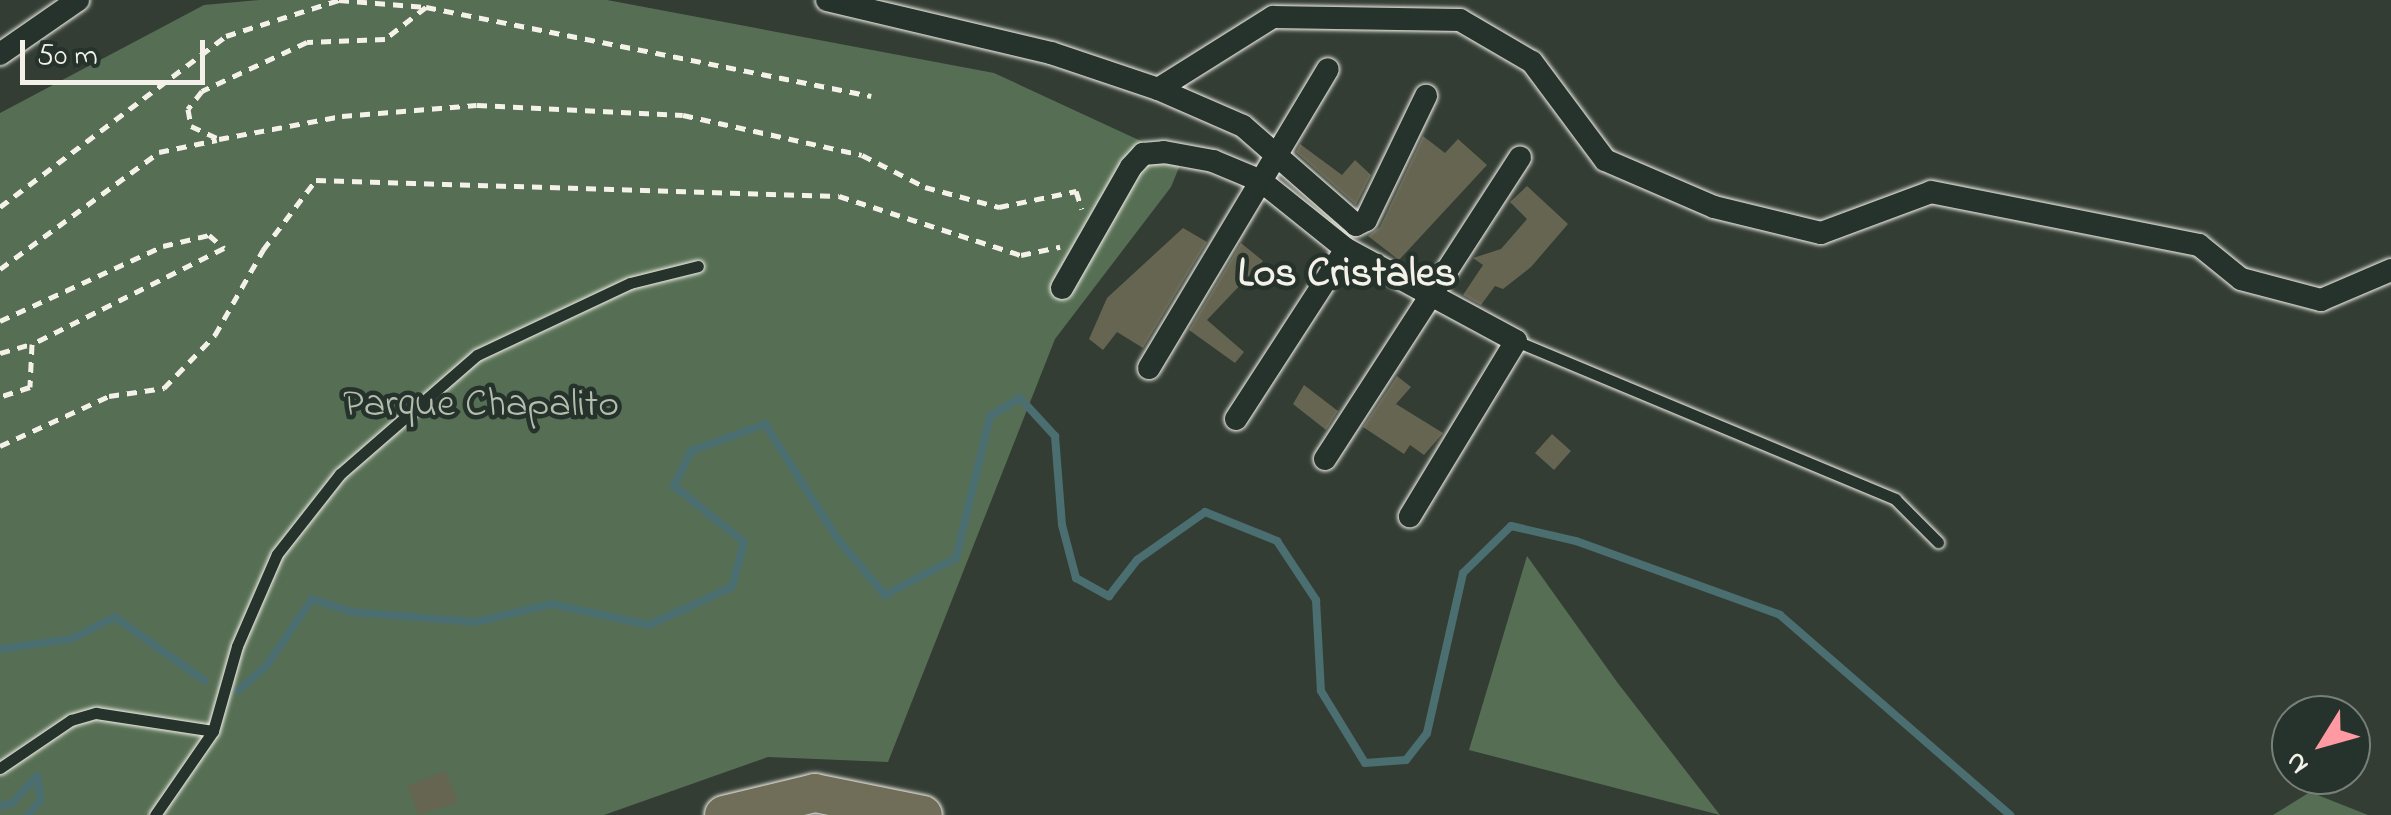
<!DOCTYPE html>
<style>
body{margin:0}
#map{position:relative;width:2391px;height:815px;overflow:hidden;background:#333d34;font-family:"Indie Flower",sans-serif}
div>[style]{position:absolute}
.green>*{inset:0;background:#566f54}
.stream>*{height:8px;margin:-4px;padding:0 4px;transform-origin:4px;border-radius:4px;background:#4b6e71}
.building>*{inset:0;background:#666551}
.path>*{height:5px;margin-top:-2.5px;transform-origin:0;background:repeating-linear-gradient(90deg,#f4f1e8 0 10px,transparent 0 18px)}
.roads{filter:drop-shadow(0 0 2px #f4f1e8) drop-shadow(0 0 2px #f4f1e8)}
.service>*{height:11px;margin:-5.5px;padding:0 5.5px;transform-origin:5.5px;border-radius:5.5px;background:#26332d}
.minor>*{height:22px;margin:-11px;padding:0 11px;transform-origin:11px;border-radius:11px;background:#26332d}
.primary>*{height:38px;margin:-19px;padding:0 19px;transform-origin:19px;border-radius:19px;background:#706e59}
span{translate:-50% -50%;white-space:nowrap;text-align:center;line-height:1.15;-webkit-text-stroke:9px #26332d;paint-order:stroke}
.park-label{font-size:40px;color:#b5bdad}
.neighbourhood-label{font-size:42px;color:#f4f1e8;font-weight:700}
.north{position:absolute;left:2271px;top:695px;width:100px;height:100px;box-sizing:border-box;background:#26332d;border:2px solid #787f78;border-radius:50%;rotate:233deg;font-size:28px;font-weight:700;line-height:40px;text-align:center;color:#f4f1e8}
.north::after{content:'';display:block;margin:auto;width:35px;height:45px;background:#ff9aa2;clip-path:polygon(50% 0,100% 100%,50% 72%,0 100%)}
.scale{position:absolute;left:20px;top:40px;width:185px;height:45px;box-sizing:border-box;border:5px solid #f4f1e8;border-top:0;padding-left:12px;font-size:30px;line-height:35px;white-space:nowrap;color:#f4f1e8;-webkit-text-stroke:8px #26332d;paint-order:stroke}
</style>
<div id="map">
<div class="green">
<div style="clip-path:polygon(260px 0,607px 0,994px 73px,1182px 160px,1171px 187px,1055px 339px,888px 762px,768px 757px,604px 815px,0 815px,0 113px,204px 5px)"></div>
<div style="clip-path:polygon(1527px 556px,1617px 682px,1720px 815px,1469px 750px)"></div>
<div style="clip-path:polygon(2310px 792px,2368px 815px,2273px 815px)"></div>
</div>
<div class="stream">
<div style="left:0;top:649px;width:72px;rotate:-8deg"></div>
<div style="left:71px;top:639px;width:49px;rotate:-26.6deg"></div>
<div style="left:115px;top:617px;width:110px;rotate:35.4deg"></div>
<div style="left:238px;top:691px;width:39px;rotate:-42deg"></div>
<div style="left:267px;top:665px;width:80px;rotate:-55.7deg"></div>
<div style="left:312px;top:599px;width:42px;rotate:18deg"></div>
<div style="left:352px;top:612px;width:124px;rotate:4.6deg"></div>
<div style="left:476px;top:622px;width:77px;rotate:-13.5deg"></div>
<div style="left:551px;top:604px;width:100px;rotate:12.1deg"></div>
<div style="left:649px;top:625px;width:91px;rotate:-24.6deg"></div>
<div style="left:732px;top:587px;width:47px;rotate:-75.1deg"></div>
<div style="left:744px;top:542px;width:90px;rotate:-141.3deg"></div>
<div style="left:674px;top:486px;width:39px;rotate:-64deg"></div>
<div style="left:691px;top:451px;width:79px;rotate:-20deg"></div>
<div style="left:765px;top:424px;width:135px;rotate:57.7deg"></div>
<div style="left:837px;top:538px;width:75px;rotate:49.9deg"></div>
<div style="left:885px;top:595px;width:80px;rotate:-27.5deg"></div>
<div style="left:956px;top:558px;width:146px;rotate:-76.5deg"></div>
<div style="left:990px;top:416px;width:35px;rotate:-31deg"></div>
<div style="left:1020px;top:398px;width:52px;rotate:47.4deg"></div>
<div style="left:1055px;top:436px;width:89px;rotate:85.5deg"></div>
<div style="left:1062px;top:525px;width:55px;rotate:75.2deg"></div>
<div style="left:1076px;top:578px;width:38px;rotate:29deg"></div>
<div style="left:1109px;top:596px;width:46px;rotate:-52.1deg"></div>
<div style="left:1137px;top:560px;width:83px;rotate:-35.2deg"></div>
<div style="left:1205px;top:512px;width:78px;rotate:21.9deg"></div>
<div style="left:1277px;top:541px;width:71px;rotate:56.5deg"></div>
<div style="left:1316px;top:600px;width:91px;rotate:86.9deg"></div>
<div style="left:1321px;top:691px;width:84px;rotate:58.6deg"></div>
<div style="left:1365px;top:763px;width:41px;rotate:-4.2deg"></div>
<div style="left:1406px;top:760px;width:34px;rotate:-52deg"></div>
<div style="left:1427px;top:733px;width:164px;rotate:-77.3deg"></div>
<div style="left:1463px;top:573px;width:67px;rotate:-44.4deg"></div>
<div style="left:1511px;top:526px;width:67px;rotate:13deg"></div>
<div style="left:1576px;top:541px;width:217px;rotate:19.9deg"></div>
<div style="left:1780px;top:615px;width:305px;rotate:41deg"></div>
<div style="left:0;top:806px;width:12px;rotate:-14deg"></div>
<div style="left:12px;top:803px;width:37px;rotate:-47deg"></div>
<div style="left:37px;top:776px;width:24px;rotate:81deg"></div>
<div style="left:41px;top:800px;width:20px;rotate:131deg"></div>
</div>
<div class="building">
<div style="clip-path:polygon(1423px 136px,1445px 153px,1458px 139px,1487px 165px,1399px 260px,1368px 236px,1380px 227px)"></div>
<div style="clip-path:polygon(1300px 144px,1342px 175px,1355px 160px,1371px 175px,1356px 205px,1296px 152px)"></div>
<div style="clip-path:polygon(1527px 186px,1568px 224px,1531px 267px,1503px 289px,1495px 286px,1481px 305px,1463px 295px,1483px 265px,1473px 258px,1501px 249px,1527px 219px,1510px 202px)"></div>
<div style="clip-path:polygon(1183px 228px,1207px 242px,1143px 348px,1117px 332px,1103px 350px,1089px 339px,1107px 298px)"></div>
<div style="clip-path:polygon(1241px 243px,1263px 261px,1207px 320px,1244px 352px,1235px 363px,1189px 330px)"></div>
<div style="clip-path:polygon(1397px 376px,1411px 387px,1396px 404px,1443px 433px,1424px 455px,1410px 445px,1404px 454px,1363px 427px)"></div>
<div style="clip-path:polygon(1304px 385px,1338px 411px,1326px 430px,1293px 404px)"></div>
<div style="clip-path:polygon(1552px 434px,1571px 451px,1554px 470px,1535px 453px)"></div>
<div style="clip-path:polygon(445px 771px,458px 802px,419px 815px,407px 786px)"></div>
</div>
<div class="path">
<div style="left:426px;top:7px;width:454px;rotate:11.3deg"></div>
<div style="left:0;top:207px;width:283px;rotate:-37.1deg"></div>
<div style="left:226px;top:36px;width:119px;rotate:-17.7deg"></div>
<div style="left:339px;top:0;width:87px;rotate:4.6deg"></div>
<div style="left:426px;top:7px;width:52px;rotate:142deg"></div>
<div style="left:385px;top:39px;width:78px;rotate:177.8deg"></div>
<div style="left:307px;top:42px;width:116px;rotate:155deg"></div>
<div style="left:202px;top:91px;width:23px;rotate:128deg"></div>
<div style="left:188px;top:109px;width:17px;rotate:80deg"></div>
<div style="left:191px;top:126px;width:31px;rotate:25deg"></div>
<div style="left:219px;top:139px;width:125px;rotate:-10.6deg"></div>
<div style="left:342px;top:116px;width:135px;rotate:-4.7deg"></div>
<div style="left:477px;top:105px;width:206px;rotate:2.8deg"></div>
<div style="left:683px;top:115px;width:183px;rotate:12.6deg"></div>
<div style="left:862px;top:155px;width:71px;rotate:26.9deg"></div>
<div style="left:925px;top:187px;width:77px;rotate:15.1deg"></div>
<div style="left:999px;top:207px;width:79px;rotate:-11.7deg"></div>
<div style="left:1076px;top:191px;width:19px;rotate:72deg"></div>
<div style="left:0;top:269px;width:197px;rotate:-36.3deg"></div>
<div style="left:159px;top:152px;width:59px;rotate:-11.7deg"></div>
<div style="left:0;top:321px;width:179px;rotate:-24.7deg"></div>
<div style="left:163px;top:246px;width:47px;rotate:-13.4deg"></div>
<div style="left:209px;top:235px;width:20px;rotate:41deg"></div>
<div style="left:224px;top:248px;width:215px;rotate:153.4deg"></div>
<div style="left:0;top:353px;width:33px;rotate:-16deg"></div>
<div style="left:32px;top:344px;width:43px;rotate:92.7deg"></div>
<div style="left:30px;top:387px;width:32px;rotate:162deg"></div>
<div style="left:0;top:446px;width:120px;rotate:-24.6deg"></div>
<div style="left:109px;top:396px;width:56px;rotate:-8.3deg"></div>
<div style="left:164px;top:388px;width:74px;rotate:-46.1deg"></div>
<div style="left:215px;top:335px;width:98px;rotate:-60.5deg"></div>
<div style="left:263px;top:250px;width:88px;rotate:-52.9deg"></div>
<div style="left:316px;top:180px;width:523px;rotate:1.75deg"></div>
<div style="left:839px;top:196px;width:191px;rotate:18deg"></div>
<div style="left:1021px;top:255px;width:40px;rotate:-12deg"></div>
</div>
<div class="roads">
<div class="service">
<div style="left:1516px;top:341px;width:411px;rotate:22.6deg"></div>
<div style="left:1895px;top:499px;width:61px;rotate:45deg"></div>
<div style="left:0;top:768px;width:86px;rotate:-34.1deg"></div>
<div style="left:71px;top:720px;width:26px;rotate:-16deg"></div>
<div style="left:96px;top:713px;width:118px;rotate:8.7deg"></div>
<div style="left:155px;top:815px;width:102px;rotate:-55.4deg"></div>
<div style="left:213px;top:731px;width:88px;rotate:-74.2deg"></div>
<div style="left:237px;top:646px;width:100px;rotate:-66.5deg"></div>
<div style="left:277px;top:554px;width:102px;rotate:-51.8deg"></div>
<div style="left:340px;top:474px;width:181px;rotate:-41deg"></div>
<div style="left:477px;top:355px;width:169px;rotate:-25.2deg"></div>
<div style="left:630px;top:283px;width:70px;rotate:-14deg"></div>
</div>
<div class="minor">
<div style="left:827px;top:0;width:230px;rotate:13.3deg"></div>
<div style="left:1051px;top:53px;width:113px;rotate:18.6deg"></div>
<div style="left:1158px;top:89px;width:136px;rotate:-32.1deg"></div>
<div style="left:1273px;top:17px;width:187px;rotate:0.9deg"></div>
<div style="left:1460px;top:20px;width:83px;rotate:30.3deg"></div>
<div style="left:1532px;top:62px;width:122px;rotate:53.3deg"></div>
<div style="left:1605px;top:160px;width:119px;rotate:23.3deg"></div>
<div style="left:1714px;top:207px;width:110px;rotate:13.7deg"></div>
<div style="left:1821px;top:233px;width:117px;rotate:-20.4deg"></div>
<div style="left:1931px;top:192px;width:273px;rotate:11.2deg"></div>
<div style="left:2199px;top:245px;width:54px;rotate:39deg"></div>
<div style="left:2241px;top:279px;width:83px;rotate:14.7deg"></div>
<div style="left:2321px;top:300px;width:76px;rotate:-23.2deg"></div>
<div style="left:0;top:54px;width:95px;rotate:-34.7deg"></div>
<div style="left:1158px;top:89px;width:93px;rotate:23.5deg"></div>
<div style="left:1243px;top:126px;width:150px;rotate:41.2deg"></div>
<div style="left:1356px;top:225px;width:11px;rotate:-27deg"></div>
<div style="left:1366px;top:220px;width:138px;rotate:-64.2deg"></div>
<div style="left:1062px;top:288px;width:139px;rotate:-60.3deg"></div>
<div style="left:1131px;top:167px;width:18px;rotate:-47deg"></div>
<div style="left:1143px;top:154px;width:21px;rotate:-5deg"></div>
<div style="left:1164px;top:152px;width:50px;rotate:10.4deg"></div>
<div style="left:1213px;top:161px;width:52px;rotate:22.6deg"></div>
<div style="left:1261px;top:181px;width:109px;rotate:38.7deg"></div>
<div style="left:1346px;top:249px;width:193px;rotate:28.4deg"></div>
<div style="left:1516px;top:341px;width:205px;rotate:121.2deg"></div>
<div style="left:1149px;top:368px;width:348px;rotate:-59.1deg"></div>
<div style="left:1236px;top:419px;width:202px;rotate:-57.1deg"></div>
<div style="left:1325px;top:459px;width:359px;rotate:-57.1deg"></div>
</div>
<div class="primary">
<div style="left:724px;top:815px;width:94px;rotate:-13.6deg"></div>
<div style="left:815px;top:793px;width:110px;rotate:11.5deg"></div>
</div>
</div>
<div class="park-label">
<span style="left:481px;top:406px">Parque Chapalito</span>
</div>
<div class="neighbourhood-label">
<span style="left:1347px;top:275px">Los Cristales</span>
</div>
<div class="north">N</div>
<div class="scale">50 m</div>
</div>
